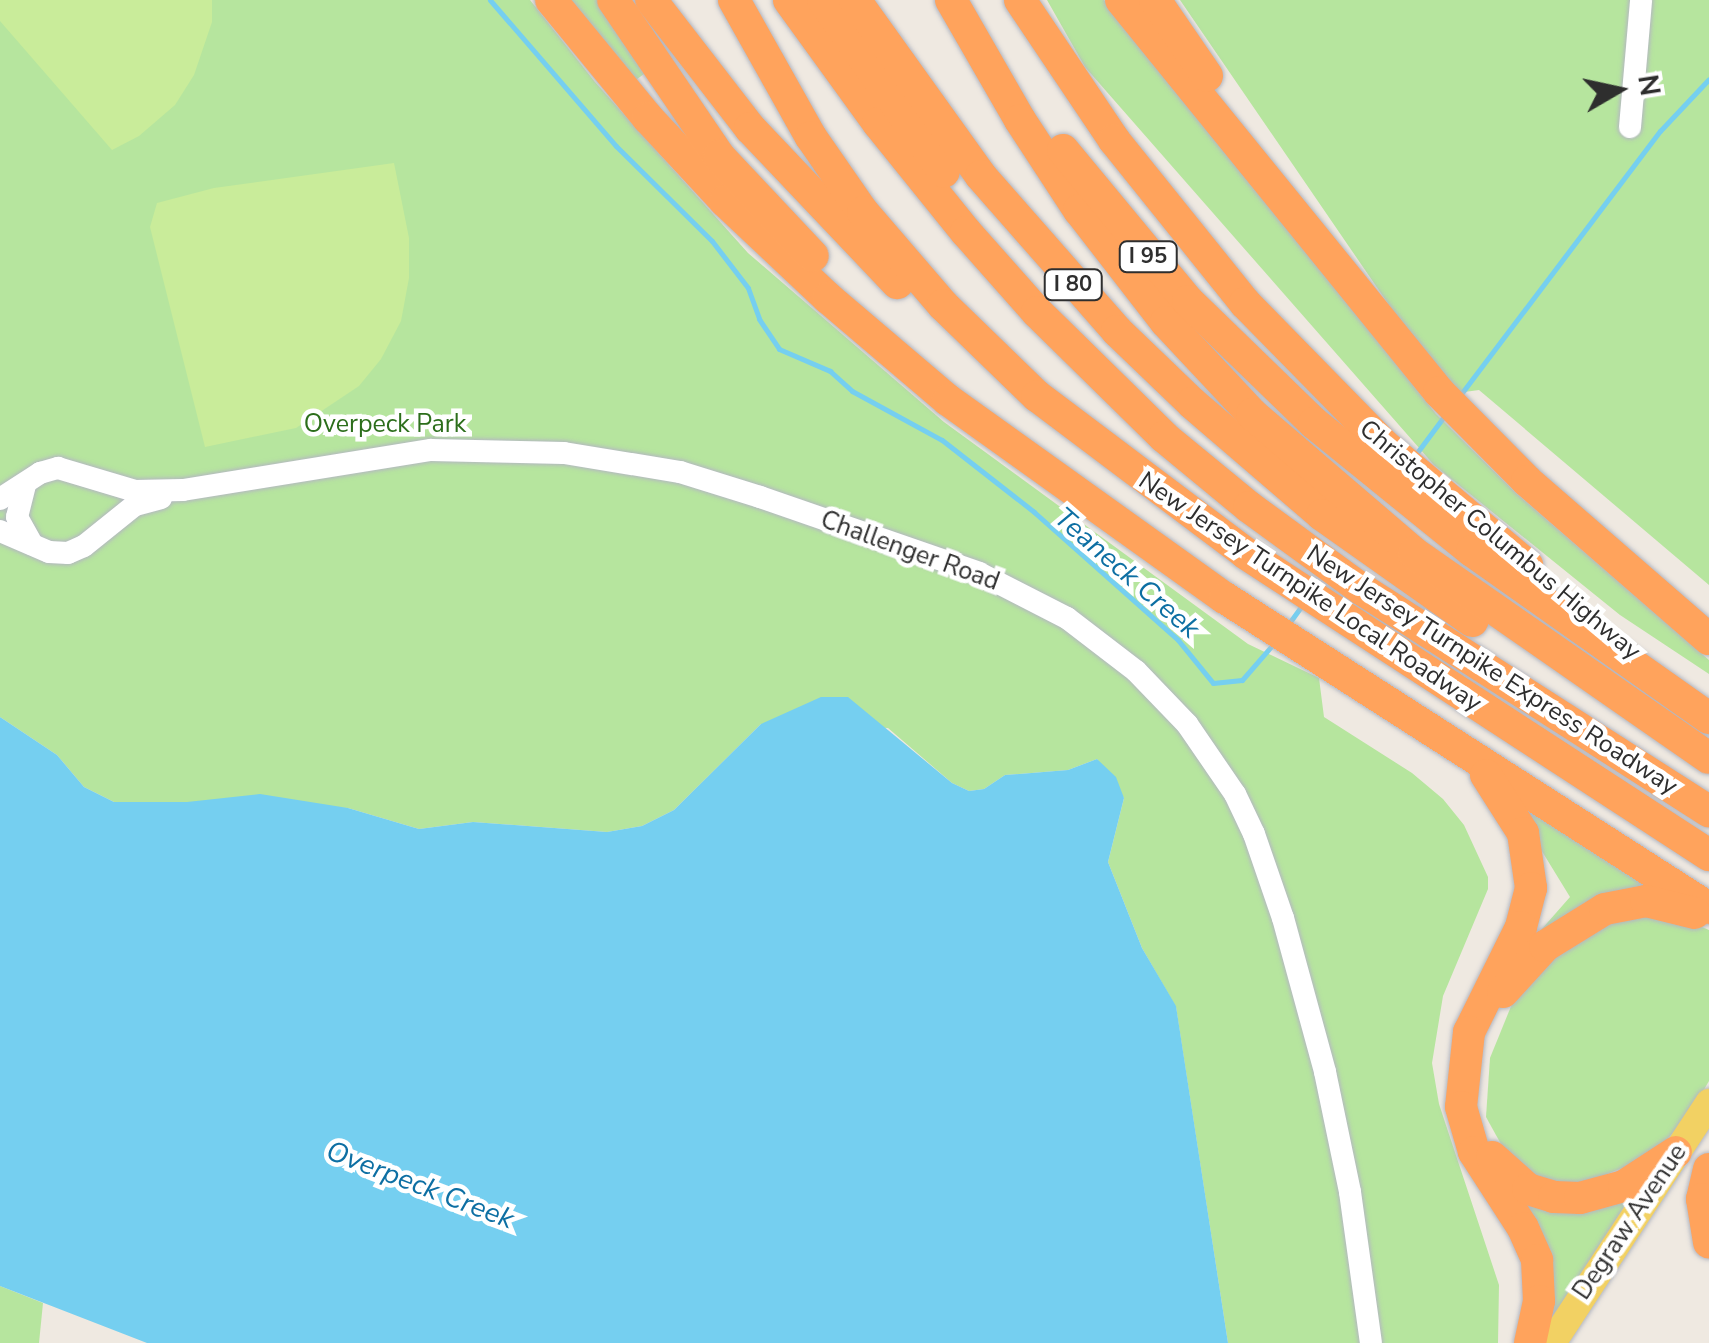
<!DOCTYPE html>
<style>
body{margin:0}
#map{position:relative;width:1709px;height:1343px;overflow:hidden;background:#efe9e1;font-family:"Nunito Sans",sans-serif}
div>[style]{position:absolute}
.green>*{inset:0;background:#b6e59e}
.pitch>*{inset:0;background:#c9ec9a}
.water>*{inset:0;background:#75cff0}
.stream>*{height:5px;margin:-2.5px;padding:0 2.5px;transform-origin:2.5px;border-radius:2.5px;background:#75cff0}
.roads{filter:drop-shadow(0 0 2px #b4b7c1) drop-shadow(0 0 2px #b4b7c1)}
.minor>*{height:22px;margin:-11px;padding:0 11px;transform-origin:11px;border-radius:11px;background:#fff}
.major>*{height:28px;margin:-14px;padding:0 14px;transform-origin:14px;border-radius:14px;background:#f2d163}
.highway>*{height:32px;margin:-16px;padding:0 16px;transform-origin:16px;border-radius:16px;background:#ffa35c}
span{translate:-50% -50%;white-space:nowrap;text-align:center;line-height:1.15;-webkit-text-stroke:9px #fff;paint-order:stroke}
.shield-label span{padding:2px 8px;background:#fff;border:2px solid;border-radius:8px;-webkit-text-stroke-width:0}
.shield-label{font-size:22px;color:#2e2e2e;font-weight:700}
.park-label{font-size:25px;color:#2c6e1b}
.street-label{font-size:25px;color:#2e2e2e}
.water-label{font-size:28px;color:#0d6fa3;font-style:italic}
.north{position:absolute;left:1569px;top:40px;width:100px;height:100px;-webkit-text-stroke:8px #fff;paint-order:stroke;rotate:81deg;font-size:28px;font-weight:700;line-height:40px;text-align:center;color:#2e2e2e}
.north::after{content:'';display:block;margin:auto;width:35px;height:45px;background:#2e2e2e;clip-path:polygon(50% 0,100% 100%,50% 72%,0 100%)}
</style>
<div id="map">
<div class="green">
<div style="clip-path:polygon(0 0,530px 0,595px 82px,748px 253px,944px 422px,1248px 644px,1319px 678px,1324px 717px,1412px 773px,1443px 799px,1464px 825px,1488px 877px,1488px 889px,1443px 996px,1432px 1063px,1439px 1104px,1499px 1285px,1498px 1343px,1228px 1343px,1176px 1007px,1142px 948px,1108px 862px,1124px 798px,1097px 759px,1068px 770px,1005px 775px,984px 789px,969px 791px,952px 783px,888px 728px,761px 724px,674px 810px,642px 826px,607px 832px,473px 822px,419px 829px,348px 808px,114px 802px,84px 787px,57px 755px,0 717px)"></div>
<div style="clip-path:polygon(562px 0,603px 0,648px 71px,629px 85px)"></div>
<div style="clip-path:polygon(1047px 0,1104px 0,1436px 414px,1517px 494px,1709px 660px,1709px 674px,1620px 615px,1434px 465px,1085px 67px)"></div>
<div style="clip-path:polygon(1180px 0,1709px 0,1709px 585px,1479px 390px,1450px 394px)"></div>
<div style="clip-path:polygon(1508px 796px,1663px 894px,1511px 964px,1570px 897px)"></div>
<div style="clip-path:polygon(1665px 911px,1709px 930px,1709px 1081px,1689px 1115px,1652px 1156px,1575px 1187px,1537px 1177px,1507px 1155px,1486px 1117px,1490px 1058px,1514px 999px,1559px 949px,1618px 917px)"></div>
<div style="clip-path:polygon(1500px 1182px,1629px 1199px,1542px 1337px)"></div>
<div style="clip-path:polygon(0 1286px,43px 1303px,39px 1343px,0 1343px)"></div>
</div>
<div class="pitch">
<div style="clip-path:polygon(0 0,212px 0,212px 22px,194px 75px,175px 105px,139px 136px,112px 150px,0 21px)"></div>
<div style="clip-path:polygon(394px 163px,409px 238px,409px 278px,401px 321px,381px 359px,359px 386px,296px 428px,205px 447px,150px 227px,157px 203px,214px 188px)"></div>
</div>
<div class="water">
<div style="clip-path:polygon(821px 697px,848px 697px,952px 783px,969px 791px,984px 789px,1005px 775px,1068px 770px,1097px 759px,1116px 777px,1124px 798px,1108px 862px,1142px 948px,1176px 1006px,1228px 1343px,147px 1343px,0 1286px,0 717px,57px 755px,84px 787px,114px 802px,187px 802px,260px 794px,348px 808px,419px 829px,473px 822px,607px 832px,642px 826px,674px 810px,761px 724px)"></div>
</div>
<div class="stream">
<div style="left:490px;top:0;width:193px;rotate:49.2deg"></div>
<div style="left:616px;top:146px;width:135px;rotate:44.7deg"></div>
<div style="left:712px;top:241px;width:59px;rotate:52.5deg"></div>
<div style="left:748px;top:288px;width:33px;rotate:70deg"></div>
<div style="left:759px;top:319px;width:36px;rotate:56deg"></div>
<div style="left:779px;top:349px;width:56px;rotate:23.3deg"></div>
<div style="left:830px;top:371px;width:30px;rotate:42deg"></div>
<div style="left:852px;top:391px;width:102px;rotate:28.6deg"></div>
<div style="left:942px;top:440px;width:117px;rotate:38deg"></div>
<div style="left:1034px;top:512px;width:193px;rotate:41.6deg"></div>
<div style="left:1178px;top:640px;width:55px;rotate:50.9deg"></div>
<div style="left:1213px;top:683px;width:29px;rotate:-6deg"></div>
<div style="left:1242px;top:680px;width:49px;rotate:-49.1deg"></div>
<div style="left:1461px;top:394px;width:330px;rotate:-52.9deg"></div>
<div style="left:1660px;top:131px;width:71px;rotate:-46.7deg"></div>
<div style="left:1416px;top:454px;width:49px;rotate:-53.4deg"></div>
<div style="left:1287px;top:626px;width:29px;rotate:-54deg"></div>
</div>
<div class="roads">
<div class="minor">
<div style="left:1630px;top:127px;width:127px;rotate:-85deg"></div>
<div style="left:25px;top:485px;width:33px;rotate:104deg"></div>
<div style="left:17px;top:517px;width:31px;rotate:61deg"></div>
<div style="left:0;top:499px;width:48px;rotate:-33deg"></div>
<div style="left:40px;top:473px;width:19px;rotate:-16deg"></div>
<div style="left:58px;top:468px;width:80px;rotate:16.6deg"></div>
<div style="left:135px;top:491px;width:48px;rotate:-1.2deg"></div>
<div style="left:183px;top:490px;width:251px;rotate:-9.2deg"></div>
<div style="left:431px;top:450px;width:133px;rotate:1.3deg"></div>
<div style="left:564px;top:453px;width:118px;rotate:9.3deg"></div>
<div style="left:680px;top:472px;width:84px;rotate:17.4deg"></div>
<div style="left:760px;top:497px;width:232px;rotate:19.1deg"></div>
<div style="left:979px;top:573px;width:99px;rotate:27.1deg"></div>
<div style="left:1067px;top:618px;width:87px;rotate:37.5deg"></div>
<div style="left:1136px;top:671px;width:74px;rotate:46.1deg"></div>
<div style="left:1187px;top:724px;width:85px;rotate:55.6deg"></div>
<div style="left:1235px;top:794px;width:44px;rotate:64.6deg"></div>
<div style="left:1254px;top:834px;width:89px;rotate:71deg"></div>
<div style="left:1283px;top:918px;width:160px;rotate:74.7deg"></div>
<div style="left:1325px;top:1072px;width:123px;rotate:78.2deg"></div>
<div style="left:1350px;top:1192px;width:152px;rotate:82.1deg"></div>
<div style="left:0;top:531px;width:53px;rotate:23.2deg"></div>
<div style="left:49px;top:552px;width:19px;rotate:3deg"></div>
<div style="left:68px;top:553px;width:17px;rotate:-24deg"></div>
<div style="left:84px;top:546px;width:65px;rotate:-38.8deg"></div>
<div style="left:135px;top:505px;width:27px;rotate:-15deg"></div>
</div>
<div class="major">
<div style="left:1552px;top:1343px;width:287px;rotate:-56.8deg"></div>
</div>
<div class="highway">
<div style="left:551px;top:0;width:153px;rotate:50.6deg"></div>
<div style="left:648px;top:118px;width:113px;rotate:47.1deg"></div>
<div style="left:725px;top:201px;width:141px;rotate:43.3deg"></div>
<div style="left:828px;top:298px;width:157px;rotate:40.4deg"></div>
<div style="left:948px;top:400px;width:340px;rotate:35.6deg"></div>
<div style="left:1225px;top:598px;width:575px;rotate:32.64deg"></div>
<div style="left:613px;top:0;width:189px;rotate:55.8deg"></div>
<div style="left:719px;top:156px;width:137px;rotate:46.8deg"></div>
<div style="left:651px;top:0;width:162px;rotate:52.3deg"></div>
<div style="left:750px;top:128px;width:214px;rotate:46.5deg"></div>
<div style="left:734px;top:0;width:157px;rotate:60.7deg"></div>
<div style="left:811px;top:137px;width:91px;rotate:55.3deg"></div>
<div style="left:863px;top:212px;width:123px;rotate:49.3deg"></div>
<div style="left:943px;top:305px;width:131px;rotate:44.1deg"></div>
<div style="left:1037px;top:396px;width:261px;rotate:37deg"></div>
<div style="left:1245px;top:553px;width:554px;rotate:33.06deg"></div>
<div style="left:789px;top:0;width:152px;rotate:54.1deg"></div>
<div style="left:878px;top:123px;width:140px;rotate:51.1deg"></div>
<div style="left:966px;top:232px;width:107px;rotate:48.4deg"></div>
<div style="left:1037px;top:312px;width:178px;rotate:44.5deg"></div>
<div style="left:1164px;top:437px;width:110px;rotate:39.5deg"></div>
<div style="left:1249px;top:507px;width:141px;rotate:36.1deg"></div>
<div style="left:1363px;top:590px;width:411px;rotate:32.6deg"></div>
<div style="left:823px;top:0;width:210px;rotate:54.9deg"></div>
<div style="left:855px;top:0;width:216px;rotate:54.4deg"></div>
<div style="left:981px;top:176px;width:206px;rotate:48.7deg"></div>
<div style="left:1117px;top:331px;width:104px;rotate:43.8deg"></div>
<div style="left:1192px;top:403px;width:172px;rotate:40.7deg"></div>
<div style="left:1322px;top:515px;width:184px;rotate:35.2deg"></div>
<div style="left:951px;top:0;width:138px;rotate:60.1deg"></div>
<div style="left:1020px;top:120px;width:108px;rotate:56.8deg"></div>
<div style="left:1079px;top:210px;width:142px;rotate:52.2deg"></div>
<div style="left:1166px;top:322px;width:126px;rotate:46.9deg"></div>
<div style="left:1252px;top:414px;width:213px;rotate:40.6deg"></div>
<div style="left:1414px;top:553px;width:359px;rotate:34.8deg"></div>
<div style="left:1020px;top:0;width:169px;rotate:56.1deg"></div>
<div style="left:1114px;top:140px;width:209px;rotate:51.2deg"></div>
<div style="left:1245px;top:303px;width:199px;rotate:45.6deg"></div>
<div style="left:1384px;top:445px;width:187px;rotate:40deg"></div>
<div style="left:1121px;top:0;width:505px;rotate:50.95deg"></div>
<div style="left:1439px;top:392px;width:125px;rotate:45.3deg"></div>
<div style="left:1527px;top:481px;width:241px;rotate:41deg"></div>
<div style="left:1155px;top:0;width:92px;rotate:55.6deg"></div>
<div style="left:1063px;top:150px;width:196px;rotate:50.4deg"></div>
<div style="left:1188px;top:301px;width:175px;rotate:44.1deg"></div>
<div style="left:1314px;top:423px;width:203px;rotate:39deg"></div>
<div style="left:1472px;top:551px;width:290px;rotate:35.2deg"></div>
<div style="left:1486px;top:775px;width:69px;rotate:57.5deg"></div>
<div style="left:1523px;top:833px;width:56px;rotate:81.7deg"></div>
<div style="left:1531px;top:888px;width:40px;rotate:104.4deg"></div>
<div style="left:1521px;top:927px;width:117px;rotate:116.3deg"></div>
<div style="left:1469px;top:1032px;width:75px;rotate:96.1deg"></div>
<div style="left:1461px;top:1107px;width:47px;rotate:73.9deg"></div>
<div style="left:1474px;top:1152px;width:90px;rotate:57.2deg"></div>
<div style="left:1523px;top:1228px;width:35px;rotate:66deg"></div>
<div style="left:1537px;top:1260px;width:41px;rotate:87.2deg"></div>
<div style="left:1539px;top:1301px;width:43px;rotate:102.1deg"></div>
<div style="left:1503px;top:992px;width:62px;rotate:-47.6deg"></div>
<div style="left:1545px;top:946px;width:70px;rotate:-31.7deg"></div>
<div style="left:1605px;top:909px;width:42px;rotate:-11deg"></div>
<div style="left:1646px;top:901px;width:50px;rotate:13.8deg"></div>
<div style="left:1492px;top:1157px;width:48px;rotate:41.6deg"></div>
<div style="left:1528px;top:1189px;width:27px;rotate:17deg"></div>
<div style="left:1554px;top:1197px;width:26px;rotate:2deg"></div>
<div style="left:1580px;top:1198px;width:46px;rotate:-15.3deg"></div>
<div style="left:1624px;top:1186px;width:62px;rotate:-33.2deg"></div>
<div style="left:1709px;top:1169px;width:31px;rotate:103deg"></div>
<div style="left:1702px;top:1199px;width:44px;rotate:80.8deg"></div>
</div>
</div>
<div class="shield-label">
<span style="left:1148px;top:257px">I 95</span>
<span style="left:1073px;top:285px">I 80</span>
</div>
<div class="park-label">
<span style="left:385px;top:424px">Overpeck Park</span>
</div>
<div class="street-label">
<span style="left:1500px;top:540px;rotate:40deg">Christopher Columbus Highway</span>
<span style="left:910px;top:551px;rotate:20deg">Challenger Road</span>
<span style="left:1310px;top:592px;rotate:34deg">New Jersey Turnpike Local Roadway</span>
<span style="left:1492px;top:670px;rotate:33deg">New Jersey Turnpike Express Roadway</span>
<span style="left:1630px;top:1222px;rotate:-56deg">Degraw Avenue</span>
</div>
<div class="water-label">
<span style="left:1127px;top:573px;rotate:41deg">Teaneck Creek</span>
<span style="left:420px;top:1185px;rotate:21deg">Overpeck Creek</span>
</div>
<div class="north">N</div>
</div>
